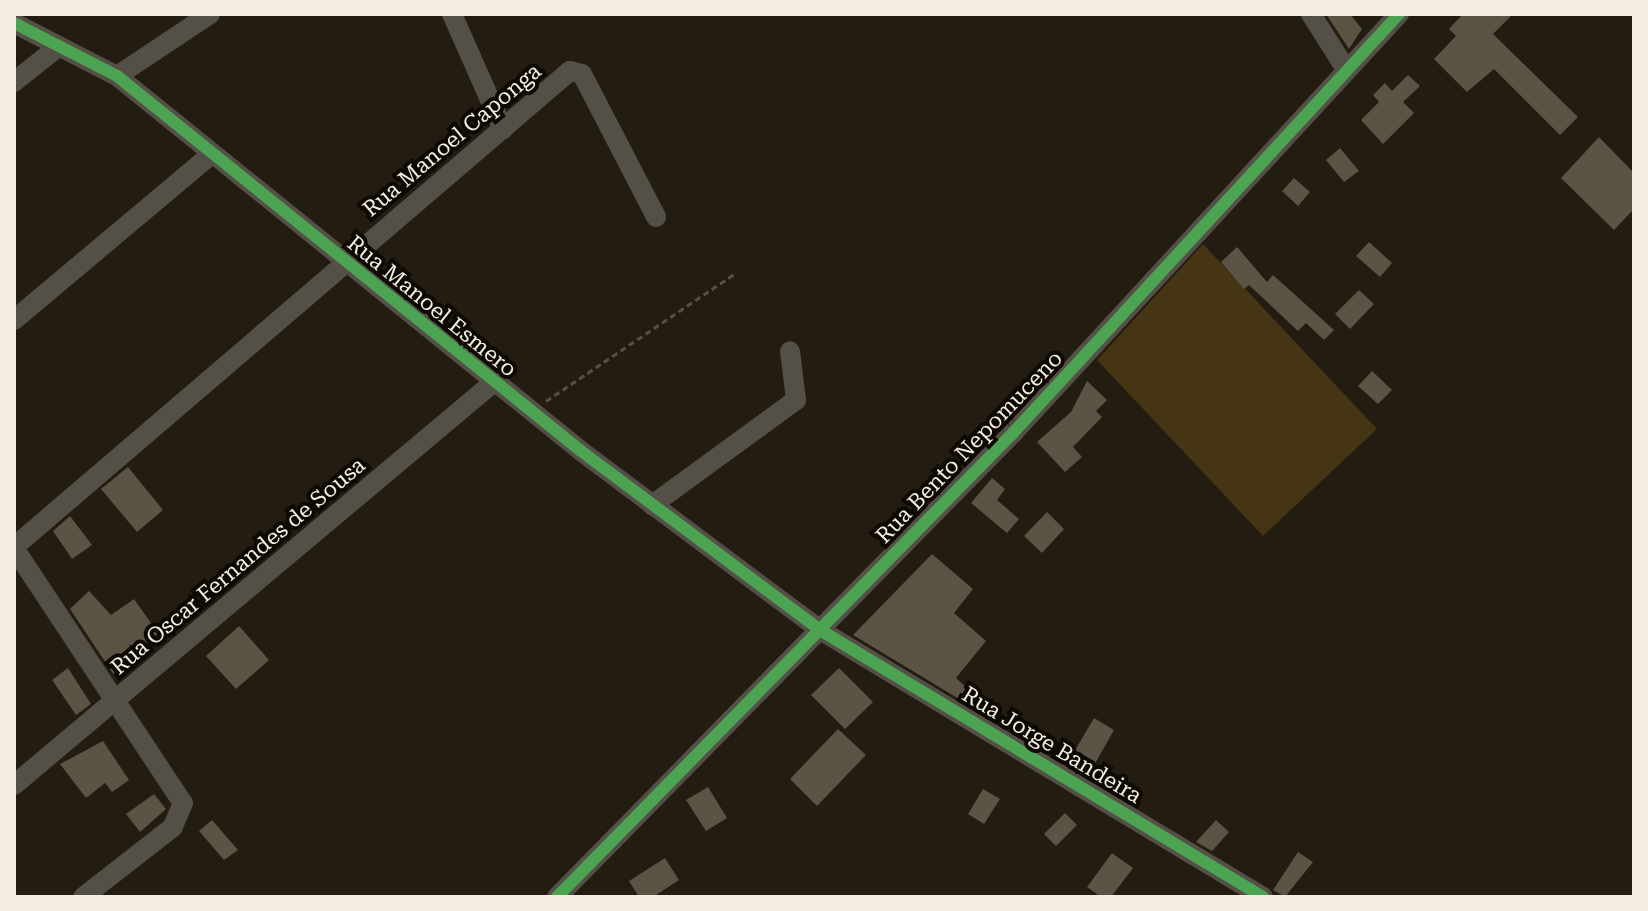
<!DOCTYPE html>
<style>
body{margin:0}
#map{position:relative;width:1648px;height:911px;overflow:hidden;background:#221c11;font-family:"Roboto Serif",serif}
div>[style]{position:absolute}
.green>*{inset:0;background:#453515}
.building>*{inset:0;background:#5b5344}
.path>*{height:3px;margin-top:-1.5px;transform-origin:0;background:repeating-linear-gradient(90deg,#545048 0 6px,transparent 0 10px)}
.street>*{height:20px;margin:-10px;padding:0 10px;transform-origin:10px;border-radius:10px;background:#544f47}
.cycleway>*{height:12px;margin:-6px;padding:0 6px;transform-origin:6px;border-radius:6px;background:#4ca352}
span{translate:-50% -50%;white-space:nowrap;text-align:center;line-height:1.15;-webkit-text-stroke:8px #0e0903;paint-order:stroke}
.street-label{font-size:22px;color:#f5eee2}
.frame{position:absolute;inset:0;border:16px solid #f5eee2;pointer-events:none}
</style>
<div id="map">
<div class="green">
<div style="clip-path:polygon(1203px 244px,1377px 429px,1263px 536px,1097px 360px)"></div>
</div>
<div class="building">
<div style="clip-path:polygon(1326px 14px,1350px 14px,1362px 29px,1349px 49px)"></div>
<div style="clip-path:polygon(1463px 14px,1513px 14px,1493px 34px,1578px 117px,1560px 135px,1494px 69px,1467px 92px,1434px 59px,1456px 36px,1449px 29px)"></div>
<div style="clip-path:polygon(1408px 75px,1420px 86px,1403px 102px,1414px 113px,1383px 144px,1361px 120px,1379px 102px,1373px 95px,1385px 83px,1392px 91px)"></div>
<div style="clip-path:polygon(1599px 137px,1634px 173px,1634px 209px,1614px 230px,1561px 178px)"></div>
<div style="clip-path:polygon(1340px 148px,1359px 171px,1344px 182px,1326px 160px)"></div>
<div style="clip-path:polygon(1294px 178px,1310px 192px,1298px 206px,1282px 191px)"></div>
<div style="clip-path:polygon(1369px 242px,1392px 263px,1380px 277px,1356px 256px)"></div>
<div style="clip-path:polygon(1237px 247px,1267px 282px,1273px 275px,1334px 330px,1324px 340px,1306px 323px,1298px 331px,1249px 285px,1244px 289px,1221px 262px)"></div>
<div style="clip-path:polygon(1359px 290px,1374px 304px,1350px 329px,1335px 314px)"></div>
<div style="clip-path:polygon(1372px 371px,1392px 390px,1378px 404px,1358px 386px)"></div>
<div style="clip-path:polygon(1087px 381px,1107px 400px,1096px 411px,1102px 417px,1073px 447px,1082px 457px,1065px 472px,1037px 442px,1071px 412px)"></div>
<div style="clip-path:polygon(128px 467px,163px 510px,137px 532px,101px 489px)"></div>
<div style="clip-path:polygon(992px 478px,1005px 489px,997px 500px,1019px 519px,1007px 533px,971px 503px)"></div>
<div style="clip-path:polygon(1047px 512px,1064px 529px,1042px 553px,1024px 536px)"></div>
<div style="clip-path:polygon(70px 516px,92px 545px,72px 559px,53px 531px)"></div>
<div style="clip-path:polygon(932px 554px,973px 589px,954px 613px,986px 641px,956px 678px,972px 693px,964px 702px,853px 635px)"></div>
<div style="clip-path:polygon(89px 591px,111px 615px,134px 599px,158px 633px,114px 675px,70px 609px)"></div>
<div style="clip-path:polygon(239px 626px,269px 660px,236px 689px,206px 656px)"></div>
<div style="clip-path:polygon(68px 668px,91px 704px,76px 715px,52px 680px)"></div>
<div style="clip-path:polygon(839px 668px,873px 702px,845px 729px,811px 695px)"></div>
<div style="clip-path:polygon(1094px 718px,1114px 730px,1088px 776px,1067px 764px)"></div>
<div style="clip-path:polygon(838px 729px,866px 755px,817px 806px,790px 779px)"></div>
<div style="clip-path:polygon(103px 741px,129px 780px,112px 792px,105px 783px,86px 798px,60px 764px)"></div>
<div style="clip-path:polygon(708px 787px,727px 818px,706px 831px,686px 800px)"></div>
<div style="clip-path:polygon(983px 789px,1000px 799px,984px 824px,968px 814px)"></div>
<div style="clip-path:polygon(154px 794px,166px 809px,140px 832px,126px 814px)"></div>
<div style="clip-path:polygon(1065px 813px,1077px 825px,1056px 846px,1044px 834px)"></div>
<div style="clip-path:polygon(212px 820px,238px 850px,224px 860px,199px 831px)"></div>
<div style="clip-path:polygon(1216px 820px,1229px 832px,1212px 851px,1196px 842px)"></div>
<div style="clip-path:polygon(1298px 852px,1313px 862px,1285px 897px,1273px 890px)"></div>
<div style="clip-path:polygon(1112px 853px,1133px 868px,1111px 897px,1101px 897px,1087px 887px)"></div>
<div style="clip-path:polygon(665px 858px,679px 880px,653px 897px,639px 897px,629px 881px)"></div>
</div>
<div class="path">
<div style="left:546px;top:401px;width:227px;rotate:-34deg"></div>
</div>
<div class="street">
<div style="left:452px;top:14px;width:126px;rotate:66.1deg"></div>
<div style="left:1311px;top:14px;width:67px;rotate:57.7deg"></div>
<div style="left:14px;top:23px;width:116px;rotate:27.2deg"></div>
<div style="left:117px;top:76px;width:597px;rotate:38.94deg"></div>
<div style="left:581px;top:451px;width:299px;rotate:36.8deg"></div>
<div style="left:820px;top:630px;width:517px;rotate:31.08deg"></div>
<div style="left:117px;top:76px;width:112px;rotate:-33.7deg"></div>
<div style="left:14px;top:82px;width:56px;rotate:-38.5deg"></div>
<div style="left:14px;top:320px;width:258px;rotate:-40deg"></div>
<div style="left:652px;top:505px;width:178px;rotate:-36.1deg"></div>
<div style="left:796px;top:400px;width:49px;rotate:-97deg"></div>
<div style="left:14px;top:547px;width:732px;rotate:-40.57deg"></div>
<div style="left:570px;top:71px;width:12px;rotate:14deg"></div>
<div style="left:582px;top:74px;width:161px;rotate:62.6deg"></div>
<div style="left:14px;top:548px;width:306px;rotate:56.5deg"></div>
<div style="left:183px;top:803px;width:26px;rotate:113deg"></div>
<div style="left:173px;top:827px;width:114px;rotate:142.1deg"></div>
<div style="left:14px;top:785px;width:627px;rotate:-40.02deg"></div>
<div style="left:557px;top:897px;width:651px;rotate:-45.5deg"></div>
<div style="left:1013px;top:433px;width:570px;rotate:-47.35deg"></div>
</div>
<div class="cycleway">
<div style="left:14px;top:23px;width:116px;rotate:27.2deg"></div>
<div style="left:117px;top:76px;width:597px;rotate:38.94deg"></div>
<div style="left:581px;top:451px;width:299px;rotate:36.8deg"></div>
<div style="left:820px;top:630px;width:517px;rotate:31.08deg"></div>
<div style="left:557px;top:897px;width:651px;rotate:-45.5deg"></div>
<div style="left:1013px;top:433px;width:570px;rotate:-47.35deg"></div>
</div>
<div class="street-label">
<span style="left:452px;top:140px;rotate:-40deg">Rua Manoel Caponga</span>
<span style="left:432px;top:306px;rotate:39deg">Rua Manoel Esmero</span>
<span style="left:969px;top:447px;rotate:-46deg">Rua Bento Nepomuceno</span>
<span style="left:238px;top:566px;rotate:-40deg">Rua Oscar Fernandes de Sousa</span>
<span style="left:1052px;top:745px;rotate:31deg">Rua Jorge Bandeira</span>
</div>
<div class="frame"></div>
</div>
